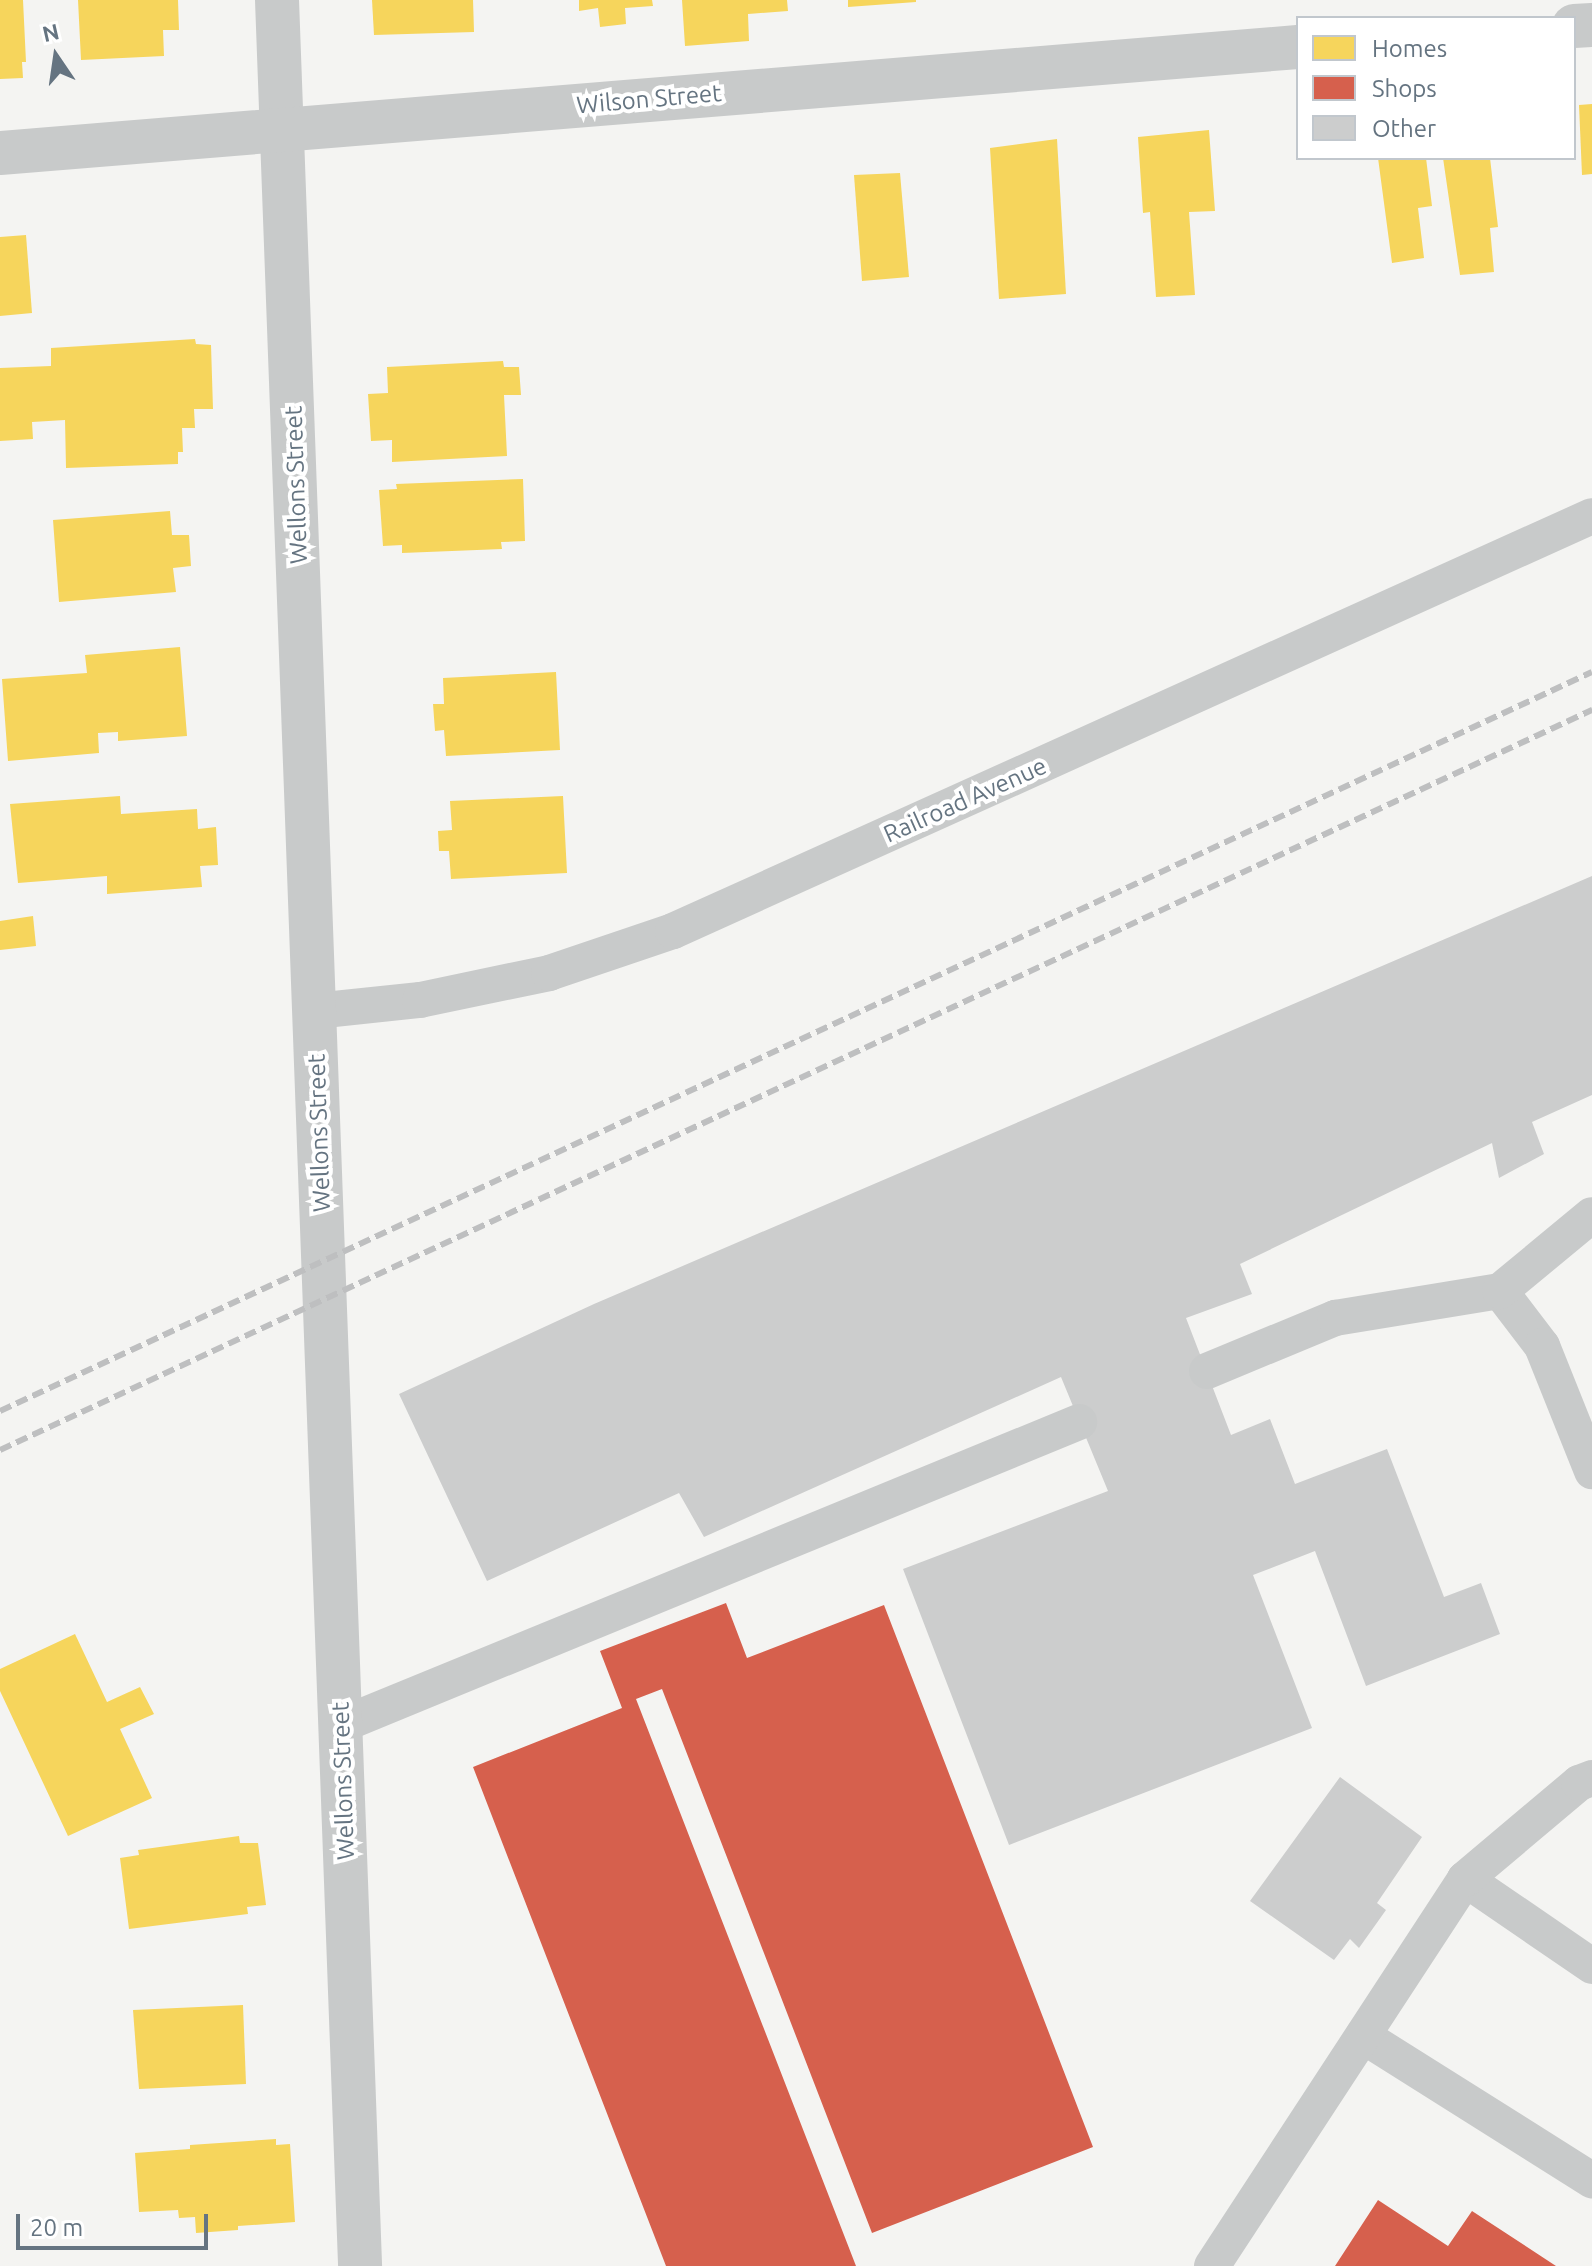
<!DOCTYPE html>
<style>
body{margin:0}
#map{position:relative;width:1592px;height:2266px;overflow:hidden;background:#f4f4f2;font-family:Ubuntu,sans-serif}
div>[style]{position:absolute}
.homes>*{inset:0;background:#f6d55c}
.shops>*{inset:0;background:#d6604d}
.building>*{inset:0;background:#cccdcd}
.service>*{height:36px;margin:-18px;padding:0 18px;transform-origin:18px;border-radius:18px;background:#c8caca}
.minor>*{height:44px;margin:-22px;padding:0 22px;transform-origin:22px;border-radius:22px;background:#c8caca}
.rail>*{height:6px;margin-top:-3px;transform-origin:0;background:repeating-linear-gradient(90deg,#bebfc0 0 12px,transparent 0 18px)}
span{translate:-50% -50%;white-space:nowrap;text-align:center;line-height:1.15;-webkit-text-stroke:8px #fff;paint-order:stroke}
.street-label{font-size:24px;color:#657481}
.legend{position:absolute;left:1296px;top:16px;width:280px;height:144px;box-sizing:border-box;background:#fff;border:2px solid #c1c7cd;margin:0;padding:10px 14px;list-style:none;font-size:24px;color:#657481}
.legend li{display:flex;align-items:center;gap:16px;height:40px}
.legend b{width:40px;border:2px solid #c1c7cd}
.north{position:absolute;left:16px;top:16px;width:80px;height:80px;-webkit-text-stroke:6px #fff;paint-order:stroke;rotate:347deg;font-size:22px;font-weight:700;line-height:32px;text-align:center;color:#657481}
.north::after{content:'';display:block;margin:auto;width:28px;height:36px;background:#657481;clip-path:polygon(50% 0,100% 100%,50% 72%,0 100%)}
.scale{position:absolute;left:16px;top:2214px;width:192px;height:36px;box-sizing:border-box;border:4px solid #657481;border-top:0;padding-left:10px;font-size:24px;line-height:28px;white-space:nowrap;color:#657481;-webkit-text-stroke:6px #fff;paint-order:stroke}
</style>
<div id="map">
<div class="homes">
<div style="clip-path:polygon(0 0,23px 0,26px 62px,22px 62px,23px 78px,0 79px)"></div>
<div style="clip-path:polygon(78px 0,178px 0,179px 30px,163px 30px,164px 56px,81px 60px)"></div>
<div style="clip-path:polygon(372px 0,473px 0,474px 32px,374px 35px)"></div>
<div style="clip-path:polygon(579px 0,652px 0,653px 6px,625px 8px,626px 24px,600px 27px,598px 8px,579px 11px)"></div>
<div style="clip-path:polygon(682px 0,787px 0,788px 11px,748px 14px,749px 41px,685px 46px)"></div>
<div style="clip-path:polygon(848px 0,916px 0,916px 2px,848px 7px)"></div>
<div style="clip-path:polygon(1592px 104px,1592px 174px,1582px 175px,1579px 105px)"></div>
<div style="clip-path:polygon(1209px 130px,1215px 211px,1189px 212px,1195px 295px,1156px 297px,1150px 212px,1143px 213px,1138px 137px)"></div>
<div style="clip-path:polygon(1057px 139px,1066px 294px,999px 299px,990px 148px)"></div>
<div style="clip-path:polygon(1378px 158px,1426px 158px,1432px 206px,1418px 208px,1424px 258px,1392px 263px)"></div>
<div style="clip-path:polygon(1443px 158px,1490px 158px,1498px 227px,1490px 228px,1494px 272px,1460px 275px)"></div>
<div style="clip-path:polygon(900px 173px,909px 277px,862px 281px,854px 175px)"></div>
<div style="clip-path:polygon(26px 235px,32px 313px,0 316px,0 237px)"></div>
<div style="clip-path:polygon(195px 339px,196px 344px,211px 345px,213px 409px,194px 409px,195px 428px,182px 428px,183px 452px,178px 452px,178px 464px,66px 468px,65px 420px,32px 422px,33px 439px,0 441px,0 368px,51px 366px,51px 348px)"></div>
<div style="clip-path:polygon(503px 361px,504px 367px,519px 367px,521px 395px,504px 395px,507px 456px,392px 462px,392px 440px,371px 441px,368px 394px,388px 393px,387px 367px)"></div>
<div style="clip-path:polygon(523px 479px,525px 541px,501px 542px,502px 549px,402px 553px,402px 545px,383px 546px,379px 490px,397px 489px,396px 484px)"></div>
<div style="clip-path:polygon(170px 511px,172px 535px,189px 535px,191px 566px,173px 568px,176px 592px,59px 602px,53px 520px)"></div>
<div style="clip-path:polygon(180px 647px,187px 736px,118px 741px,118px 732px,98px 733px,99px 753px,8px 761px,2px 679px,87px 673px,85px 655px)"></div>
<div style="clip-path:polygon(556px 672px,560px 750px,446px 756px,444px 730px,435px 731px,433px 704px,444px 704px,443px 678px)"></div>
<div style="clip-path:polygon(120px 796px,121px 814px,197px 809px,198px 829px,216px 827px,218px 865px,200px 866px,202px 887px,107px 894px,107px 876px,18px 883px,10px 804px)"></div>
<div style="clip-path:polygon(563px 796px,567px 873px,451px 879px,449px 851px,439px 851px,438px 831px,452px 830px,450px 801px)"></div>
<div style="clip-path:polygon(33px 916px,36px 946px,0 950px,0 921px)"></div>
<div style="clip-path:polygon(75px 1634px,107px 1702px,140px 1687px,154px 1714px,120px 1729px,152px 1798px,68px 1836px,0 1691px,0 1669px)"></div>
<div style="clip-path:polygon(239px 1836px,240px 1843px,258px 1843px,266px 1905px,247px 1907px,248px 1914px,129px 1929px,120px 1858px,139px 1855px,138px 1850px)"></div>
<div style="clip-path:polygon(243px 2005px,246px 2084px,139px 2089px,133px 2010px)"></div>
<div style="clip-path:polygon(276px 2139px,276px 2145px,290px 2144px,295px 2222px,238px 2226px,238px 2230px,196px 2233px,195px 2217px,179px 2218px,178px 2210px,139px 2212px,135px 2153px,190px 2149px,190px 2145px)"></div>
</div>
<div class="shops">
<div style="clip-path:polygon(726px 1603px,747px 1658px,884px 1605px,1093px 2147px,872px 2233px,662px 1689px,636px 1699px,856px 2266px,666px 2266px,473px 1767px,622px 1708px,600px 1651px)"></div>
<div style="clip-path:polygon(1378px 2200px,1448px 2246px,1472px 2211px,1556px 2266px,1335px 2266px)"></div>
</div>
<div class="building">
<div style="clip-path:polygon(1592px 876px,1592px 1095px,1532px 1122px,1544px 1154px,1499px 1178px,1492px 1143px,1240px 1264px,1252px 1294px,1186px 1318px,1231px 1435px,1270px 1419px,1295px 1484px,1387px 1449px,1444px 1597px,1481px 1583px,1500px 1634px,1366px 1686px,1315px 1551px,1253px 1575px,1312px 1728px,1009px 1845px,903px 1569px,1108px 1491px,1061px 1377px,704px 1537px,679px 1493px,487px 1581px,399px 1394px,594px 1304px)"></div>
<div style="clip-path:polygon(1340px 1777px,1422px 1837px,1377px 1903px,1386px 1910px,1359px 1948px,1350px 1939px,1334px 1960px,1250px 1901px)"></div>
</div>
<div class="service">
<div style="left:315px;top:1011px;width:106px;rotate:-6deg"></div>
<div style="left:420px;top:1000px;width:132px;rotate:-11.8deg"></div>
<div style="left:549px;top:973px;width:131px;rotate:-18.7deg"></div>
<div style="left:673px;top:931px;width:1008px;rotate:-24.3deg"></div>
<div style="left:1500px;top:1291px;width:69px;rotate:52.6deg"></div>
<div style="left:1542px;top:1346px;width:135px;rotate:68.2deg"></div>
<div style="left:1207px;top:1371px;width:139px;rotate:-22.5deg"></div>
<div style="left:1335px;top:1318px;width:167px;rotate:-9.3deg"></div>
<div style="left:1500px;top:1291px;width:119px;rotate:-39.6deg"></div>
<div style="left:341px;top:1725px;width:798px;rotate:-22.32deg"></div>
<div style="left:1465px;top:1879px;width:154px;rotate:34.4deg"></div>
<div style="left:1363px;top:2036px;width:271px;rotate:32.2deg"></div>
<div style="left:1212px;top:2266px;width:462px;rotate:-56.8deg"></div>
<div style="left:1465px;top:1879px;width:149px;rotate:-40.1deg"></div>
<div style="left:1579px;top:1783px;width:14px;rotate:-21deg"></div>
</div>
<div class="minor">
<div style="left:277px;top:0;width:2268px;rotate:87.9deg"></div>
<div style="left:1574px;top:26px;width:18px;rotate:-3deg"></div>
<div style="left:0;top:153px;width:1302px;rotate:-4.67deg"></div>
</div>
<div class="rail">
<div style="left:0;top:1411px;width:1755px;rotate:-24.9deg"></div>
<div style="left:0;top:1450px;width:1756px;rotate:-24.93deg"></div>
</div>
<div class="street-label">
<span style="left:649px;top:99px;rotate:-5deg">Wilson Street</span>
<span style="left:296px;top:485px;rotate:-92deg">Wellons Street</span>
<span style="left:965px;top:800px;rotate:-24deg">Railroad Avenue</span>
<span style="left:319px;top:1133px;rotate:-92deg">Wellons Street</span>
<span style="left:343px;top:1781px;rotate:-92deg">Wellons Street</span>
</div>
<ul class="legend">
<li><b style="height:22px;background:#f6d55c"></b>Homes</li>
<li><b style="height:22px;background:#d6604d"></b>Shops</li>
<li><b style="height:22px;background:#cccdcd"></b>Other</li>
</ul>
<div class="north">N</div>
<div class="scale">20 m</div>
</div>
